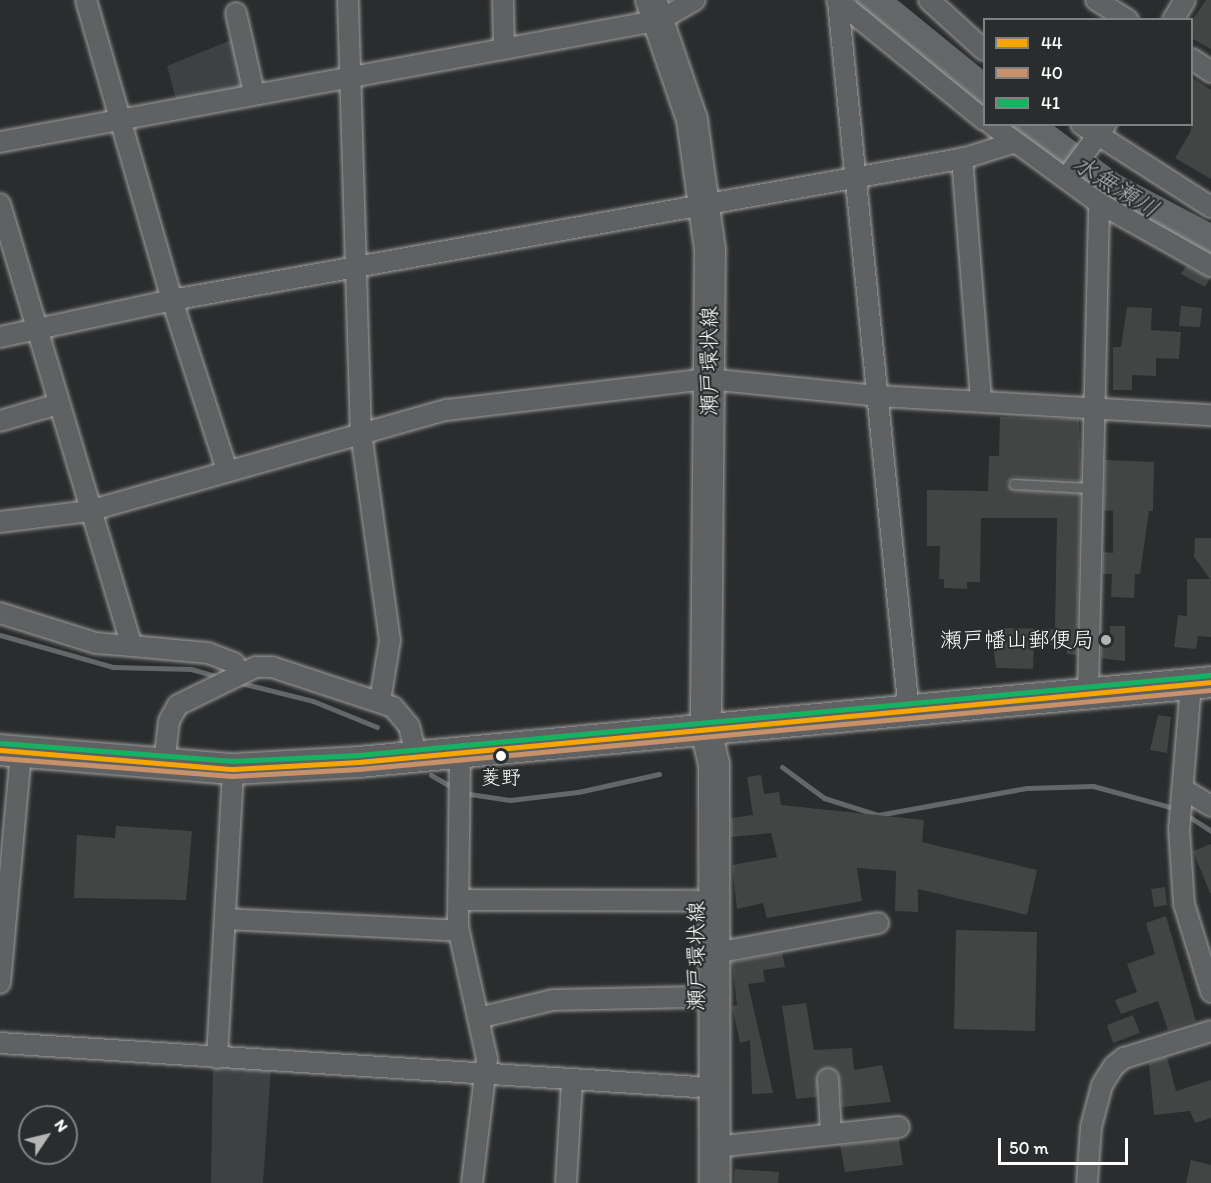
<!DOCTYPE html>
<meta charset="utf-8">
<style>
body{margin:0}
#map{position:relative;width:1211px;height:1183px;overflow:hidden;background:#2b2c2d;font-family:Itim,"Klee One",sans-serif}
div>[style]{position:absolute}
.green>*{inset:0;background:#3e4142}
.stream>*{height:5px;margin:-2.5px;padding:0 2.5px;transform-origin:2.5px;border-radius:2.5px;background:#646667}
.river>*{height:32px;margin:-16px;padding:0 16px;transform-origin:16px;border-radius:16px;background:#646667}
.building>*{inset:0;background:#434444}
.roads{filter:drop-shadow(0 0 2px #a0a0a0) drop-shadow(0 0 2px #a0a0a0)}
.lane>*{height:9px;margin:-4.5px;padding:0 4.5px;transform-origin:4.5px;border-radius:4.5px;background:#606162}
.street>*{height:20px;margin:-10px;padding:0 10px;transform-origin:10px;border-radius:10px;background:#606162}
.primary>*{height:30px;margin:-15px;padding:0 15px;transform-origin:15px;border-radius:15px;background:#606162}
.bus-1>*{height:4.5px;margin:-2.25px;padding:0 2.25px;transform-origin:2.25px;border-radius:2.25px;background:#f7a600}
.bus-2>*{height:4.5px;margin:-2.25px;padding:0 2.25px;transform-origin:2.25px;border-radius:2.25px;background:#c7916a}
.bus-3>*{height:4.5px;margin:-2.25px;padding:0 2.25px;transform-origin:2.25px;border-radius:2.25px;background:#13b361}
.dots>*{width:16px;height:16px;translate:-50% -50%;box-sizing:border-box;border:3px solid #2a2d2e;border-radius:50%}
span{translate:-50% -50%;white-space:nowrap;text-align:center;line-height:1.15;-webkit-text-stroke:4.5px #2a2d2e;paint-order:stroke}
.bus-label{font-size:20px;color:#fff}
.street-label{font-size:22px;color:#fff}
.poi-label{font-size:22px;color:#fff}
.right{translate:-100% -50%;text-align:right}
.water-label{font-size:24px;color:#b4b6b6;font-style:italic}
.legend{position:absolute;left:983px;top:18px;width:210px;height:108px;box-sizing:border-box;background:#2a2d2e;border:2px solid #7f8182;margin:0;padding:8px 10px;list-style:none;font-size:18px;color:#fff}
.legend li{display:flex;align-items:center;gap:12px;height:30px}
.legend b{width:30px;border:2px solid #7f8182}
.north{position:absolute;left:18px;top:1105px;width:60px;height:60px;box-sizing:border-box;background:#2a2d2e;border:2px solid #7f8182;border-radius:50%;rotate:55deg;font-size:16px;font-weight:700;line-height:24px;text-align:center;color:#fff}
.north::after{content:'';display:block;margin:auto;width:21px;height:27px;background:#b5b5b6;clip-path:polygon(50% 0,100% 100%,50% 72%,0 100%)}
.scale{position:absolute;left:998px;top:1138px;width:130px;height:27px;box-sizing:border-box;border:3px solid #fff;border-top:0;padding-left:8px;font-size:18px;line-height:21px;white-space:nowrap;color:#fff;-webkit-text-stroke:4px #2a2d2e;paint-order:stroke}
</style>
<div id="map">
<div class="green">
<div style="clip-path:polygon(236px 38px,248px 88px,177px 103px,167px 66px)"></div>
<div style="clip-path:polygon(213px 1064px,271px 1068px,263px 1183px,211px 1183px)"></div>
</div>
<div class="stream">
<div style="left:0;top:635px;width:117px;rotate:15.8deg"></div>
<div style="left:113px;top:667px;width:78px;rotate:1.5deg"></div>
<div style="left:191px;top:669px;width:32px;rotate:16deg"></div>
<div style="left:237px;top:682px;width:78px;rotate:14deg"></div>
<div style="left:313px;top:701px;width:69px;rotate:22.1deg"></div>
<div style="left:782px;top:767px;width:52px;rotate:36.4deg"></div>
<div style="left:824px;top:798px;width:57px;rotate:17.5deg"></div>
<div style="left:878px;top:815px;width:151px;rotate:-10.3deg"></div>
<div style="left:1027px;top:788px;width:66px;rotate:-1.7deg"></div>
<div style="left:1093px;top:786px;width:87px;rotate:15.3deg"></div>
<div style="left:431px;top:775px;width:28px;rotate:30deg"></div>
<div style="left:463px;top:793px;width:48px;rotate:8.5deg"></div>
<div style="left:510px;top:800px;width:68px;rotate:-6.7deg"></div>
<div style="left:578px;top:792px;width:83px;rotate:-12.5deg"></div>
<div style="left:1185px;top:814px;width:31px;rotate:33deg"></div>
</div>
<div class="river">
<div style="left:872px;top:0;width:144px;rotate:39.1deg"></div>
<div style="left:1025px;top:124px;width:109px;rotate:36.8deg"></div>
<div style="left:1112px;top:189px;width:112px;rotate:27.7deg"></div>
</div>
<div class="building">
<div style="clip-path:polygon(1206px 0,1211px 0,1211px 49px,1191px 38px,1191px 22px)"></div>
<div style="clip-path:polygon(1191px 77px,1211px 90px,1211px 179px,1175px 158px,1191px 131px)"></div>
<div style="clip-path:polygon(1186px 266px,1210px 278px,1205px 287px,1181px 274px)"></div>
<div style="clip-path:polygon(1181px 306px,1202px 308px,1200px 327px,1179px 326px)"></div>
<div style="clip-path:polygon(1127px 307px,1152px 308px,1151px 330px,1181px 332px,1179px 359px,1156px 358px,1156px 376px,1132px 375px,1132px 390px,1113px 390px,1113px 347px,1121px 347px)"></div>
<div style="clip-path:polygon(1000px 417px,1079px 419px,1081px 481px,1014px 477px,1007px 483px,1014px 491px,1080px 494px,1077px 655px,1067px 654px,1067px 645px,1034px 644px,1033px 669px,996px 668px,992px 637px,997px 637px,997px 628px,1055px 629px,1057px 518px,981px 518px,980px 582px,967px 582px,967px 589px,944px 588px,944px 579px,939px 579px,940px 546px,927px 546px,927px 490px,988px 491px,989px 456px,999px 456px)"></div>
<div style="clip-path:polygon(1105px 460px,1154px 462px,1153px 511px,1149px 511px,1140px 574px,1135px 574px,1134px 598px,1111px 597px,1112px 574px,1103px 574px,1103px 552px,1113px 553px,1113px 511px,1104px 510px)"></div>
<div style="clip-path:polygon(1195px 538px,1211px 538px,1211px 637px,1198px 636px,1196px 649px,1174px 647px,1178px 615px,1187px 616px,1187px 579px,1210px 579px,1194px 557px)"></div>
<div style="clip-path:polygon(1110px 626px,1125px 626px,1125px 661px,1101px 658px,1101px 637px,1110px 637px)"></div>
<div style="clip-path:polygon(1158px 715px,1171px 717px,1167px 753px,1150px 750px)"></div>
<div style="clip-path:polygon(761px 775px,764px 794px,779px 792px,781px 805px,924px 820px,922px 842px,1037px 870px,1027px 915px,918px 889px,918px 912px,895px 911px,896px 871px,857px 868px,862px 901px,767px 918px,763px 903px,737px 909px,732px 865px,777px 857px,771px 833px,731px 837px,731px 818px,753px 815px,747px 777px)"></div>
<div style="clip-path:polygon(116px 826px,192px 831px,186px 900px,74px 898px,77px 835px,115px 838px)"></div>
<div style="clip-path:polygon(1211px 844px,1211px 893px,1210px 893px,1193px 851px)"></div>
<div style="clip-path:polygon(1165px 887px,1167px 905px,1154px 907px,1151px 889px)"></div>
<div style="clip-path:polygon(1166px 916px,1196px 1021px,1168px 1030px,1158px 1001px,1121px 1014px,1115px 1000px,1137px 992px,1127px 964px,1155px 954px,1146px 923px)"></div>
<div style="clip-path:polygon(956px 930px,1037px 932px,1035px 1031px,954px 1029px)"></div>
<div style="clip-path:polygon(782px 953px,785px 967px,763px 970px,765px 982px,748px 984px,773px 1093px,752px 1094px,750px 1040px,740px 1043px,732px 1006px,737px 1005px,732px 962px)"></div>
<div style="clip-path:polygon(806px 1003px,814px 1050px,852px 1048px,854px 1070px,882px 1065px,891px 1102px,842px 1107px,838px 1073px,828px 1067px,817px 1074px,817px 1097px,796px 1099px,782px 1006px)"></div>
<div style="clip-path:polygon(1133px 1015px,1140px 1033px,1113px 1043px,1107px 1025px)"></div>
<div style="clip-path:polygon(1167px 1057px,1176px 1091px,1211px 1080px,1211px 1118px,1195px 1123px,1190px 1111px,1154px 1115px,1149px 1063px)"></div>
<div style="clip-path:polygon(899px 1139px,903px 1165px,845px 1172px,840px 1145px)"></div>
<div style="clip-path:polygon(1191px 1160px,1211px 1165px,1211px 1183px,1186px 1183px)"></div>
<div style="clip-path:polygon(735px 1169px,779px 1172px,778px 1183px,734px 1183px)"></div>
</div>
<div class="roads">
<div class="lane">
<div style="left:1014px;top:484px;width:76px;rotate:3deg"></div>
</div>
<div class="street">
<div style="left:86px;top:0;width:312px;rotate:74deg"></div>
<div style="left:172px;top:300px;width:179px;rotate:72.1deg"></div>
<div style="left:348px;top:0;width:432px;rotate:88.3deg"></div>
<div style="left:361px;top:432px;width:210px;rotate:82.1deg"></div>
<div style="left:390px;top:640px;width:62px;rotate:99.3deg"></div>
<div style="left:503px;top:0;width:47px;rotate:88.8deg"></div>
<div style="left:837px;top:0;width:190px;rotate:39.2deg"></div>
<div style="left:929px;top:0;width:74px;rotate:42.3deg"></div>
<div style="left:1096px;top:0;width:38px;rotate:32deg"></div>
<div style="left:838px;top:1px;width:715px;rotate:84.3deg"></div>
<div style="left:236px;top:13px;width:82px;rotate:77.3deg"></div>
<div style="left:1173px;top:20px;width:23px;rotate:-59deg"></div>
<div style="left:1192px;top:59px;width:23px;rotate:34deg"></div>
<div style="left:991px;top:124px;width:134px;rotate:36.2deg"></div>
<div style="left:1099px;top:203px;width:129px;rotate:29.4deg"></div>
<div style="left:1081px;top:124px;width:154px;rotate:32.6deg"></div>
<div style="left:0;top:142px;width:671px;rotate:-10.47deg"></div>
<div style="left:660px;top:20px;width:40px;rotate:-29.7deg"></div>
<div style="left:962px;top:158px;width:242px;rotate:85.5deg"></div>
<div style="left:1067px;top:177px;width:66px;rotate:-53.7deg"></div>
<div style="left:0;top:204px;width:461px;rotate:73.4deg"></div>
<div style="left:132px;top:646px;width:76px;rotate:5.3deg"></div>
<div style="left:208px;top:653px;width:28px;rotate:21deg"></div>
<div style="left:234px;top:663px;width:12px;rotate:59deg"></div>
<div style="left:0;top:337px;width:176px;rotate:-12.1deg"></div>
<div style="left:172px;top:300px;width:806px;rotate:-10.15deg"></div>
<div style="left:965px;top:158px;width:50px;rotate:-17.4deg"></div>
<div style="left:0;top:421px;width:60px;rotate:-16.3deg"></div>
<div style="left:0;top:522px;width:90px;rotate:-7deg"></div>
<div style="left:89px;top:511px;width:372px;rotate:-15.8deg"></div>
<div style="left:447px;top:410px;width:263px;rotate:-6.8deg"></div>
<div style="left:708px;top:379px;width:172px;rotate:5.7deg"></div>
<div style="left:879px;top:396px;width:333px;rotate:3.3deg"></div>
<div style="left:0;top:613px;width:101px;rotate:17.4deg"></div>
<div style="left:96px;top:643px;width:36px;rotate:5deg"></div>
<div style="left:1191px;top:684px;width:145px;rotate:94.7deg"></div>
<div style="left:1179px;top:829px;width:75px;rotate:86.2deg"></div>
<div style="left:1184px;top:904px;width:92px;rotate:72.9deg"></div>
<div style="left:1088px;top:694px;width:491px;rotate:-88.7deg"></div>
<div style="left:460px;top:755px;width:172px;rotate:90.7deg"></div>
<div style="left:458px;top:927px;width:135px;rotate:77.6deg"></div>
<div style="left:487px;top:1059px;width:125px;rotate:96.9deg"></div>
<div style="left:164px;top:764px;width:43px;rotate:-83.4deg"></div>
<div style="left:169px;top:721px;width:18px;rotate:-61deg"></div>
<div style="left:178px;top:705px;width:87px;rotate:-26deg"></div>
<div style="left:256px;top:667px;width:16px"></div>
<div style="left:272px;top:667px;width:127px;rotate:18.3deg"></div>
<div style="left:393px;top:707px;width:25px;rotate:50deg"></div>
<div style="left:409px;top:726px;width:34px;rotate:76deg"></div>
<div style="left:1183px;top:789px;width:33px;rotate:31deg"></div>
<div style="left:459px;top:900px;width:237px;rotate:0.2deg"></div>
<div style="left:225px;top:919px;width:234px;rotate:2.9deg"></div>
<div style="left:715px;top:953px;width:166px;rotate:-10.4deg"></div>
<div style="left:0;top:983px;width:232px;rotate:-84.8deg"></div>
<div style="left:478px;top:1018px;width:77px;rotate:-13.5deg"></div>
<div style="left:553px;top:1000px;width:143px;rotate:-1.2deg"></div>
<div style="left:0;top:1043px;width:698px;rotate:3.61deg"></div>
<div style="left:217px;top:1058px;width:289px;rotate:-86.8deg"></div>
<div style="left:828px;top:1079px;width:54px;rotate:86.8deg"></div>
<div style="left:715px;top:1147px;width:185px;rotate:-6.2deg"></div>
<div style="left:566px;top:1183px;width:100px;rotate:-86.6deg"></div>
<div style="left:1087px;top:1183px;width:56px;rotate:-85.9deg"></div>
<div style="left:1091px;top:1127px;width:43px;rotate:-75.3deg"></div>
<div style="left:1102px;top:1085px;width:22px;rotate:-58deg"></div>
<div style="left:1114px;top:1066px;width:13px;rotate:-39deg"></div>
<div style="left:1124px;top:1058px;width:91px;rotate:-17.2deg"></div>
</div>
<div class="primary">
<div style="left:651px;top:0;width:127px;rotate:71.1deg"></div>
<div style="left:692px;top:120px;width:130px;rotate:82.1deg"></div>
<div style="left:710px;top:249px;width:481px;rotate:90.5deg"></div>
<div style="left:706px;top:730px;width:35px;rotate:77deg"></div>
<div style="left:714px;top:764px;width:419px;rotate:89.9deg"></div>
<div style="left:0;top:750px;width:234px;rotate:4.7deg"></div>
<div style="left:233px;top:769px;width:126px;rotate:-3.2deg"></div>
<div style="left:359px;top:762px;width:856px;rotate:-5.36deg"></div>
</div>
</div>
<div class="bus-1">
<div style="left:0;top:750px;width:234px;rotate:4.7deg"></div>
<div style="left:233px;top:769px;width:126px;rotate:-3.2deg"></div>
<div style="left:359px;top:762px;width:856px;rotate:-5.36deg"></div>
</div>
<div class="bus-2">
<div style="left:0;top:758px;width:233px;rotate:4.4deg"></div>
<div style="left:232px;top:776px;width:127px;rotate:-3.2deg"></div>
<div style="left:359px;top:769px;width:856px;rotate:-5.3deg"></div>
</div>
<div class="bus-3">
<div style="left:1px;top:743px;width:233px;rotate:4.4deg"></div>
<div style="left:233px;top:761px;width:125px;rotate:-2.7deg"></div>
<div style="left:358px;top:755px;width:856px;rotate:-5.36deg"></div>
</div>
<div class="dots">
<div style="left:1106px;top:640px;background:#b5b5b6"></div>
<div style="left:501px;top:756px;background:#fff"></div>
</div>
<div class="bus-label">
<span style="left:501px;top:777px">菱野</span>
</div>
<div class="street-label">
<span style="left:709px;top:361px;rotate:-90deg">瀬戸環状線</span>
<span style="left:696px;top:956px;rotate:-90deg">瀬戸環状線</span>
</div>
<div class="poi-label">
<span class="right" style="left:1094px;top:640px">瀬戸幡山郵便局</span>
</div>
<div class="water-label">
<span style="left:1116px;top:186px;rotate:32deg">水無瀬川</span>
</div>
<ul class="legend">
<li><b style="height:8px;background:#f7a600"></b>44</li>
<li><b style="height:8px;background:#c7916a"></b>40</li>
<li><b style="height:8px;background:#13b361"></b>41</li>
</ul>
<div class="north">N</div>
<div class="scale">50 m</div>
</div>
